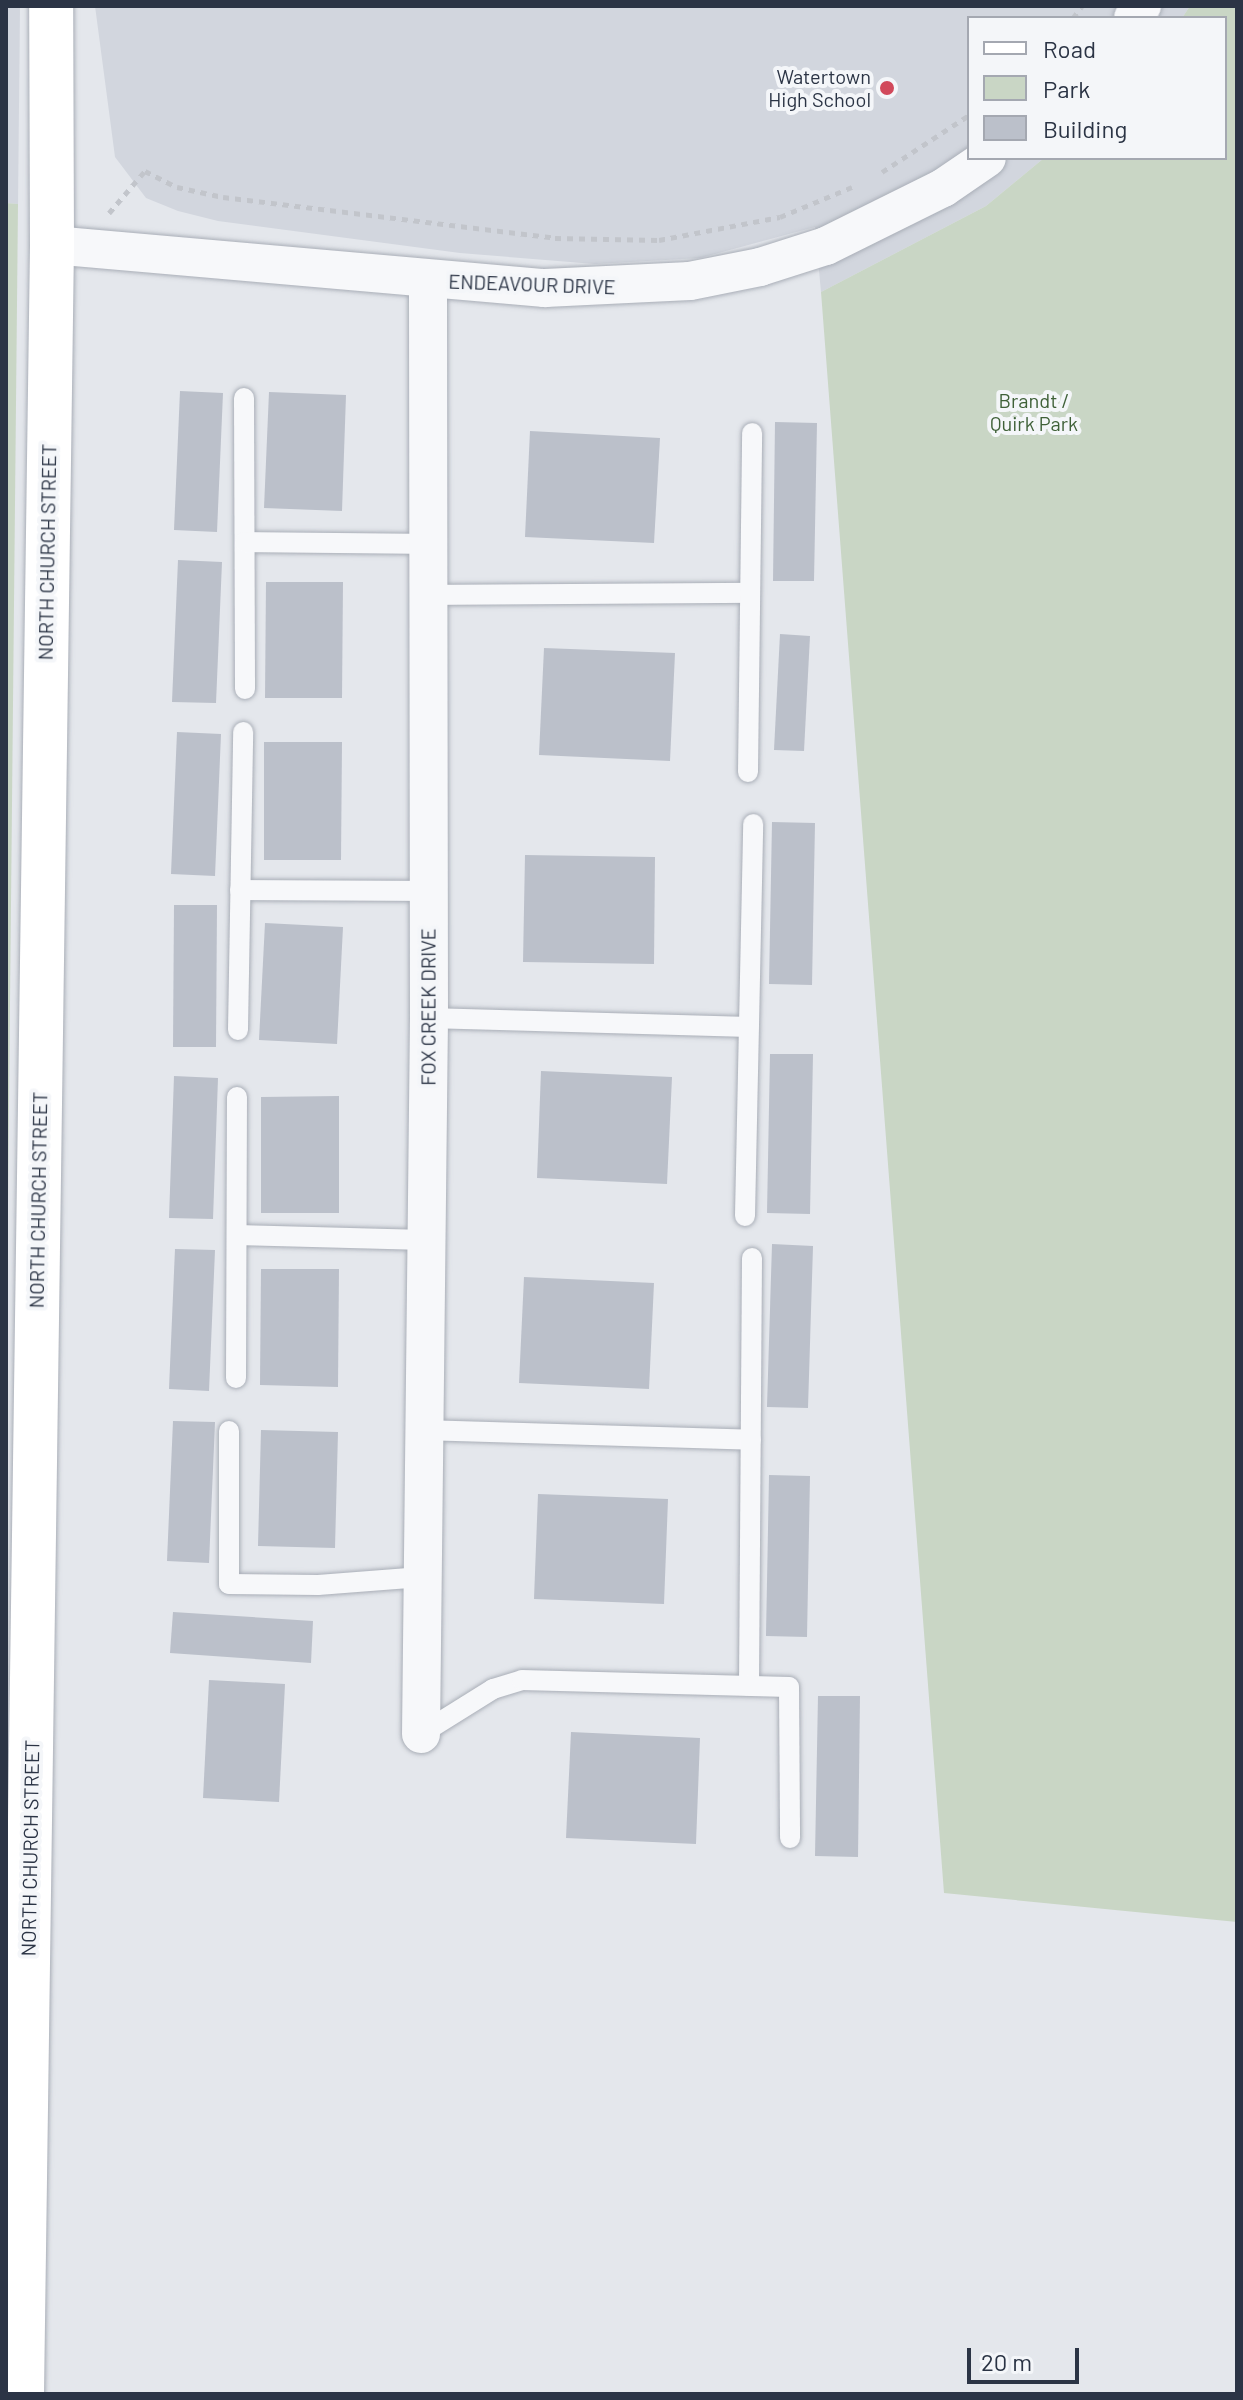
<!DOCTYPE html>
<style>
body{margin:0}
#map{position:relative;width:1243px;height:2400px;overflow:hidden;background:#e4e7ec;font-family:Barlow,sans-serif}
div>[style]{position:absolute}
.built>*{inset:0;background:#d2d6de}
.green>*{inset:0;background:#c9d6c5}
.building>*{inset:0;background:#bbc0ca}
.path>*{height:5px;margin-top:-2.5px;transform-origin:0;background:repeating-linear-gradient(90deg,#c2c5cb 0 6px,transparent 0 12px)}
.roads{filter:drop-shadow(0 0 2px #a9aeb7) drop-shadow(0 0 2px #a9aeb7)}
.lane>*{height:20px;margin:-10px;padding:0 10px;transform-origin:10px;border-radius:10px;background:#f7f8fa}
.street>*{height:38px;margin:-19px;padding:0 19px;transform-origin:19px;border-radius:19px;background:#f7f8fa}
.secondary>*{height:44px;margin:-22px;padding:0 22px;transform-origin:22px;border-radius:22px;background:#fff}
.dots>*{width:22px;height:22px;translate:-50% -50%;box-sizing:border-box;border:4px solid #f4f6f9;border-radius:50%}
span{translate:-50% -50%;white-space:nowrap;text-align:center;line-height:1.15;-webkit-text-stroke:8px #f4f6f9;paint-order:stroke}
.poi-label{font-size:20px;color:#2b3445}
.right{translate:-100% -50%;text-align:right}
.street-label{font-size:20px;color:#2b3445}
.park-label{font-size:20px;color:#3f6138}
.frame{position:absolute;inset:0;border:8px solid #2b3445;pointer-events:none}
.legend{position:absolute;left:967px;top:16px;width:260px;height:144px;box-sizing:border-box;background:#f4f6f9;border:2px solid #a4a8b1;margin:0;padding:10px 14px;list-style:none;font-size:24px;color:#2b3445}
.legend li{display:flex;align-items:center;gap:16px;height:40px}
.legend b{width:40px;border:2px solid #a4a8b1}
.scale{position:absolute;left:967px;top:2348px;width:112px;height:36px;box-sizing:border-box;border:4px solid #2b3445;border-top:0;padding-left:10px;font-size:24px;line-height:28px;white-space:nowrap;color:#2b3445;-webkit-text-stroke:6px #f4f6f9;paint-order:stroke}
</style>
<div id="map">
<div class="built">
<div style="clip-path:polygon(6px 6px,20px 6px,18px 204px,6px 203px)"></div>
<div style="clip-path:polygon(95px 6px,1190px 6px,1182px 18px,969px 18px,969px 158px,1044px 158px,986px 206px,821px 292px,815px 227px,700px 258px,595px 264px,460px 253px,218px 221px,178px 211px,146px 198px,115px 157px)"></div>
</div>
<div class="green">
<div style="clip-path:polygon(1190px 6px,1237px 6px,1237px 1922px,944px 1893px,821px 292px,986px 206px,1044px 158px,1225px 158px,1225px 18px,1182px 18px)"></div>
<div style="clip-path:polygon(6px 203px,18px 204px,6px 1405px)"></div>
</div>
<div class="building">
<div style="clip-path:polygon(180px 391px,223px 393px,217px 532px,174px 530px)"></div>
<div style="clip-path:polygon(269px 392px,346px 395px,342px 511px,264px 508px)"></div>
<div style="clip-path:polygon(775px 422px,817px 423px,814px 581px,773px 581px)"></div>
<div style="clip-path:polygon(530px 431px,660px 438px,654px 543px,525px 537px)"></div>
<div style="clip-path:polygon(178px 560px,222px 562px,216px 703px,172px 702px)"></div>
<div style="clip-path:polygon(266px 582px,343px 582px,342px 698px,265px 698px)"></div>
<div style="clip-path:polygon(780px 634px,810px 636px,804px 751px,774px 750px)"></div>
<div style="clip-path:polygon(544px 648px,675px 653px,670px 761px,539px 755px)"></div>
<div style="clip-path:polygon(177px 732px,221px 734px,215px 876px,171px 874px)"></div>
<div style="clip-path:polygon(264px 742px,342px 742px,341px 860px,264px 860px)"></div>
<div style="clip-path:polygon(772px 822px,815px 823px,812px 985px,769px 984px)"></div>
<div style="clip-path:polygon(525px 855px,655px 857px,654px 964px,523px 962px)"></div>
<div style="clip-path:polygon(174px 905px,217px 905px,216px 1047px,173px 1047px)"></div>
<div style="clip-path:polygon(265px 923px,343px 927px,337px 1044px,259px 1040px)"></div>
<div style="clip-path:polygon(770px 1054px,813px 1054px,810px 1214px,767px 1213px)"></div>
<div style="clip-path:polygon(541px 1071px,672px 1077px,667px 1184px,537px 1178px)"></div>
<div style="clip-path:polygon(174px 1076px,218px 1078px,213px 1219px,169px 1218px)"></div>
<div style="clip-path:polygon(339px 1096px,339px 1213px,261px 1213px,261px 1097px)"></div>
<div style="clip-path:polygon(772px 1244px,813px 1246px,808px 1408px,767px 1407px)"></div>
<div style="clip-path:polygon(175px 1249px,215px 1250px,209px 1391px,169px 1389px)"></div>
<div style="clip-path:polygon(261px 1269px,339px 1269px,338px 1387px,260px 1385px)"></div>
<div style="clip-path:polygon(524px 1277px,654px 1283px,649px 1389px,519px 1383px)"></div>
<div style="clip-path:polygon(173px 1421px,215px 1422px,209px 1563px,167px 1561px)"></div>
<div style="clip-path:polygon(261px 1430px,338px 1432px,335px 1548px,258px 1546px)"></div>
<div style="clip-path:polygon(769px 1475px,810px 1476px,807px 1637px,766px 1636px)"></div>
<div style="clip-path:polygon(538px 1494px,668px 1499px,664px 1604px,534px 1599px)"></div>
<div style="clip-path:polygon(173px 1612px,313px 1621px,311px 1663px,170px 1653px)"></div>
<div style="clip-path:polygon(209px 1680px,285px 1684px,279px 1802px,203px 1798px)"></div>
<div style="clip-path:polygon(818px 1696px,860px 1696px,858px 1857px,815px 1856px)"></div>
<div style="clip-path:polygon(571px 1732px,700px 1738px,696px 1844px,566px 1838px)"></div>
</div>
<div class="path">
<div style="left:1073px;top:18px;width:15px;rotate:-53deg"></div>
<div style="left:882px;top:172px;width:104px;rotate:-33.2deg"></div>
<div style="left:109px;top:213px;width:55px;rotate:-49.4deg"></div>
<div style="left:145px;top:171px;width:36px;rotate:27deg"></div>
<div style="left:177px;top:187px;width:47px;rotate:12.3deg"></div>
<div style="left:223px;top:197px;width:335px;rotate:7deg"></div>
<div style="left:555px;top:238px;width:104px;rotate:1.1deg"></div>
<div style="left:659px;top:240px;width:123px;rotate:-10.8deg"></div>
<div style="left:780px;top:217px;width:78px;rotate:-22.6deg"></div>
</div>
<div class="roads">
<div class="lane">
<div style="left:244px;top:398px;width:291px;rotate:89.8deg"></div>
<div style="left:245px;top:542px;width:183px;rotate:0.6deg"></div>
<div style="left:428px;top:595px;width:322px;rotate:-0.4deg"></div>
<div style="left:748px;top:772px;width:339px;rotate:-89.3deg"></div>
<div style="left:240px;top:890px;width:189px;rotate:0.3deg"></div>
<div style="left:429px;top:1018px;width:320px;rotate:1.6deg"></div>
<div style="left:238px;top:1030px;width:298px;rotate:-89deg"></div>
<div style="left:745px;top:1216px;width:392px;rotate:-88.8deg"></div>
<div style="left:237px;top:1235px;width:188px;rotate:1.5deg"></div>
<div style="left:236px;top:1378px;width:281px;rotate:-89.8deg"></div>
<div style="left:423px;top:1430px;width:328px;rotate:1.7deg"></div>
<div style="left:229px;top:1431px;width:153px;rotate:90deg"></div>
<div style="left:229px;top:1584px;width:89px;rotate:0.6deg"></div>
<div style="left:318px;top:1585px;width:104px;rotate:-4.4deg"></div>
<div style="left:749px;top:1686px;width:428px;rotate:-89.6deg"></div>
<div style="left:421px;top:1734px;width:85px;rotate:-32deg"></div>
<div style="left:493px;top:1689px;width:30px;rotate:-17deg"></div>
<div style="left:522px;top:1680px;width:267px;rotate:1.5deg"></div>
<div style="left:789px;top:1687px;width:151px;rotate:89.6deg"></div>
</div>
<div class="street">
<div style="left:1133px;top:18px;width:15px;rotate:-53deg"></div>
<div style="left:52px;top:245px;width:495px;rotate:5deg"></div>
<div style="left:545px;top:288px;width:145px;rotate:-2.8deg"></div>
<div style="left:690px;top:281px;width:71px;rotate:-11.3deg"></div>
<div style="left:760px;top:267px;width:69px;rotate:-17.7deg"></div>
<div style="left:826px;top:246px;width:131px;rotate:-26.4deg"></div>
<div style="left:943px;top:188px;width:53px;rotate:-34.3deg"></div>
<div style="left:421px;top:1734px;width:716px;rotate:-89.36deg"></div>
<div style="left:429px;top:1018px;width:739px;rotate:-90.08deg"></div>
</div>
<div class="secondary">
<div style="left:22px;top:2394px;width:2149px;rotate:-89.2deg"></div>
<div style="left:52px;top:245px;width:239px;rotate:-90.2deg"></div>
</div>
</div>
<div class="dots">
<div style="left:887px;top:88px;background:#d1495b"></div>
</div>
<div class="poi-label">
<span class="right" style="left:871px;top:88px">Watertown<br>High School</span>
</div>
<div class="street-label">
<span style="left:532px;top:284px;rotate:2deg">ENDEAVOUR DRIVE</span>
<span style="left:47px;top:552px;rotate:-89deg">NORTH CHURCH STREET</span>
<span style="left:428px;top:1007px;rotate:-90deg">FOX CREEK DRIVE</span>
<span style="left:38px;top:1200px;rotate:-89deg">NORTH CHURCH STREET</span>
<span style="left:30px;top:1848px;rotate:-89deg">NORTH CHURCH STREET</span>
</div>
<div class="park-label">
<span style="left:1034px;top:412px">Brandt /<br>Quirk Park</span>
</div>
<div class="frame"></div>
<ul class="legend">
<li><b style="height:10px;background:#fff"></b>Road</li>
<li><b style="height:22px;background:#c9d6c5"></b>Park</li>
<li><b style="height:22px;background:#bbc0ca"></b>Building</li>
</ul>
<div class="scale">20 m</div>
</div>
